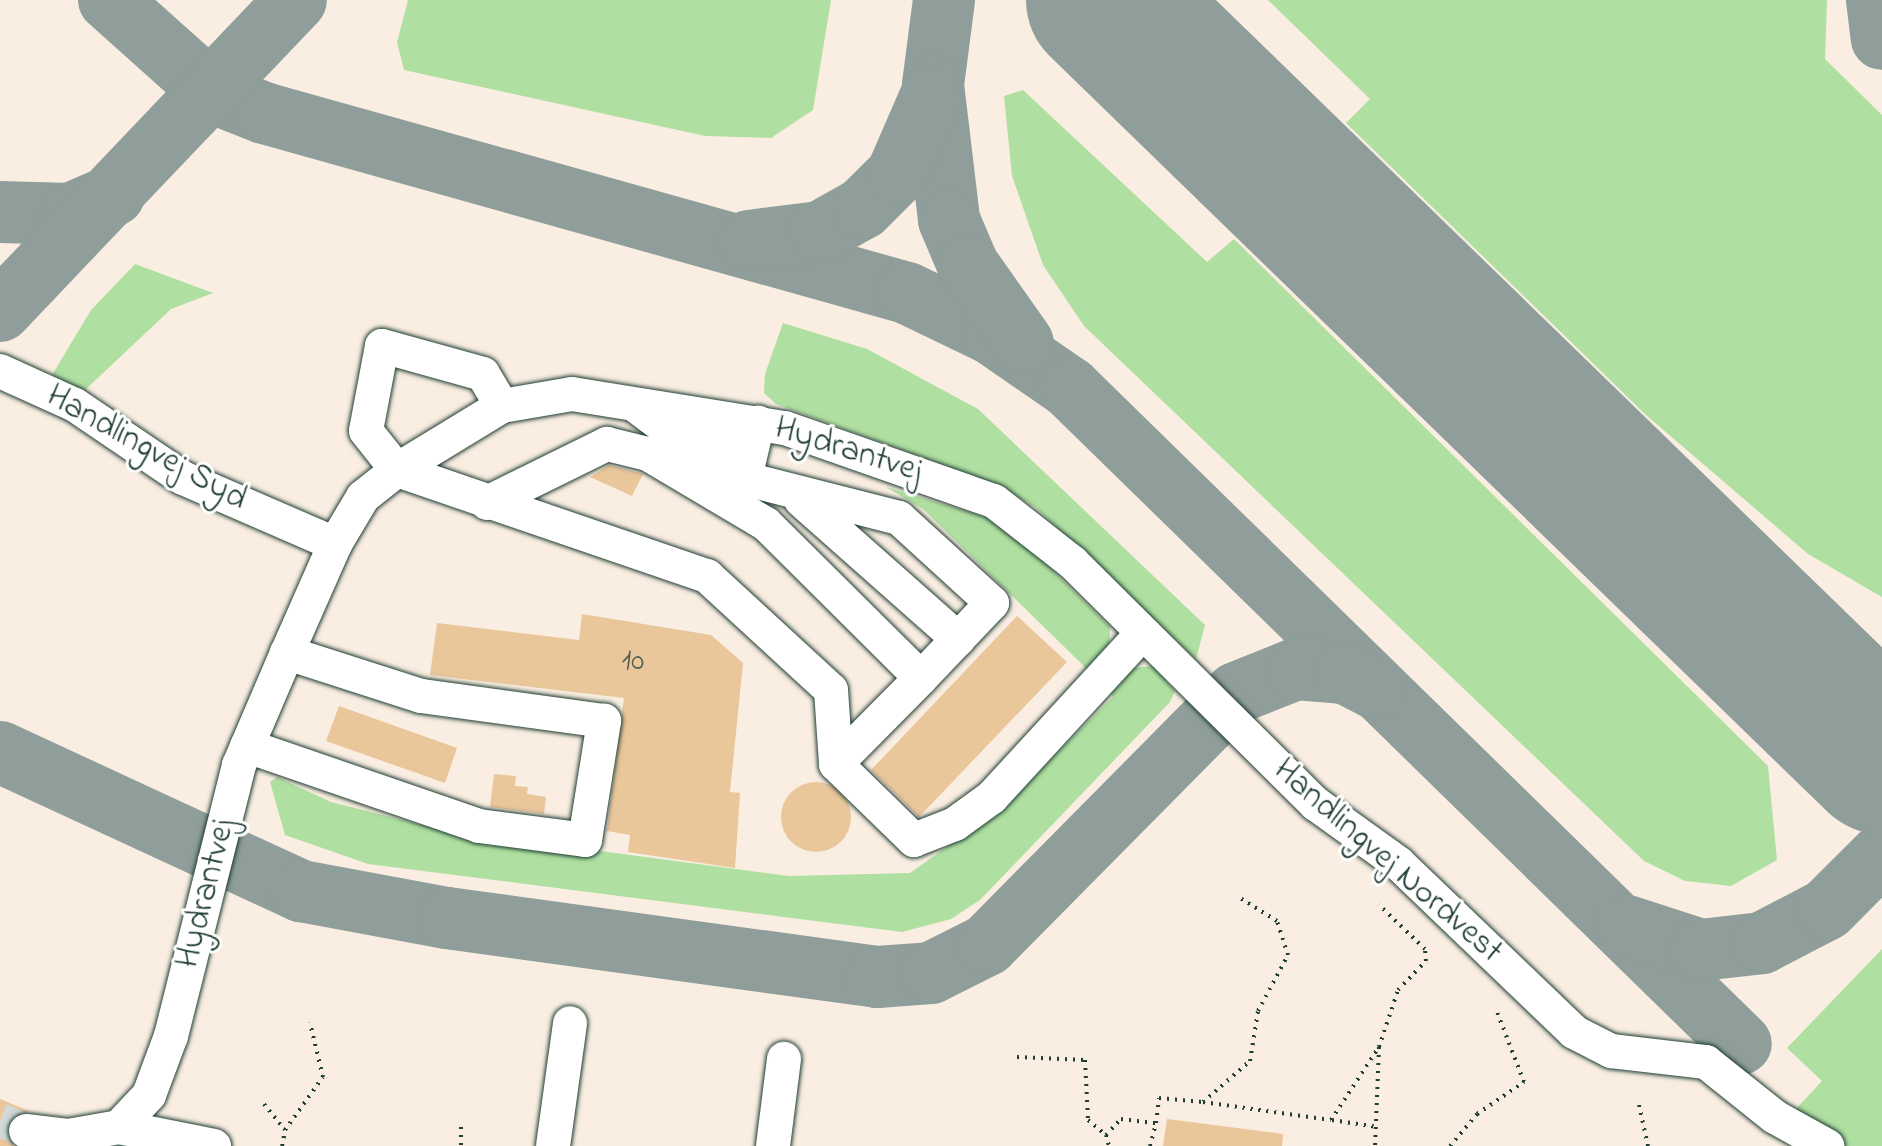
<!DOCTYPE html>
<style>
body{margin:0}
#map{position:relative;width:1882px;height:1146px;overflow:hidden;background:#fff;font-family:"Indie Flower",sans-serif}
div>[style]{position:absolute}
.built>*{inset:0;background:#f9eee1}
.green>*{inset:0;background:#b0e0a1}
.taxiway>*{height:62px;margin:-31px;padding:0 31px;transform-origin:31px;border-radius:31px;background:#8f9e9a}
.runway>*{height:156px;margin:-78px;padding:0 78px;transform-origin:78px;border-radius:78px;background:#8f9e9a}
.building>*{inset:0;background:#eac69b}
.round{border-radius:50%}
.minor-tunnel>*{height:34px;margin-top:-17px;transform-origin:0;background:repeating-linear-gradient(90deg,#d2d8d6 0 34px,transparent 0 51px)}
.path>*{height:4px;margin-top:-2px;transform-origin:0;background:repeating-linear-gradient(90deg,#1f3d34 0 2px,transparent 0 8px)}
.roads{filter:drop-shadow(0 0 2px #1f3d34) drop-shadow(0 0 2px #1f3d34)}
.minor>*{height:34px;margin:-17px;padding:0 17px;transform-origin:17px;border-radius:17px;background:#fff}
span{translate:-50% -50%;white-space:nowrap;text-align:center;line-height:1.15;-webkit-text-stroke:6px #fff;paint-order:stroke}
.number-label{font-size:30px;color:#525f4e}
.number-label span{-webkit-text-stroke-width:0}
.street-label{font-size:34px;color:#1f3d34}
</style>
<div id="map">
<div class="built">
<div style="clip-path:polygon(0 0,1882px 0,1882px 1146px,0 1146px)"></div>
</div>
<div class="green">
<div style="clip-path:polygon(408px 0,831px 0,813px 110px,771px 138px,705px 136px,404px 70px,397px 42px)"></div>
<div style="clip-path:polygon(1268px 0,1827px 0,1825px 59px,1882px 115px,1882px 597px,1808px 554px,1646px 415px,1346px 123px,1370px 99px)"></div>
<div style="clip-path:polygon(1023px 90px,1207px 262px,1234px 239px,1768px 766px,1777px 860px,1731px 886px,1685px 881px,1644px 861px,1084px 326px,1043px 265px,1012px 176px,1004px 96px)"></div>
<div style="clip-path:polygon(135px 264px,213px 293px,171px 309px,84px 391px,52px 375px,91px 310px)"></div>
<div style="clip-path:polygon(783px 323px,867px 349px,978px 409px,1205px 625px,1196px 659px,1035px 507px,999px 485px,776px 404px,764px 393px,765px 374px)"></div>
<div style="clip-path:polygon(886px 487px,989px 518px,1019px 537px,1110px 627px,1109px 650px,1090px 672px,923px 509px)"></div>
<div style="clip-path:polygon(1153px 666px,1175px 691px,1170px 702px,980px 900px,951px 919px,902px 932px,368px 864px,285px 835px,270px 782px,277px 777px,331px 802px,442px 830px,789px 876px,910px 873px,1002px 808px,1113px 697px,1108px 689px,1133px 668px)"></div>
<div style="clip-path:polygon(1882px 949px,1882px 1146px,1844px 1146px,1796px 1109px,1822px 1081px,1787px 1048px)"></div>
</div>
<div class="taxiway">
<div style="left:109px;top:0;width:140px;rotate:41.8deg"></div>
<div style="left:213px;top:93px;width:55px;rotate:21.4deg"></div>
<div style="left:264px;top:113px;width:668px;rotate:15.64deg"></div>
<div style="left:907px;top:293px;width:94px;rotate:25.8deg"></div>
<div style="left:992px;top:334px;width:95px;rotate:34.7deg"></div>
<div style="left:1070px;top:388px;width:938px;rotate:44.35deg"></div>
<div style="left:944px;top:0;width:86px;rotate:97.4deg"></div>
<div style="left:933px;top:85px;width:136px;rotate:83.2deg"></div>
<div style="left:949px;top:220px;width:49px;rotate:67.1deg"></div>
<div style="left:968px;top:265px;width:95px;rotate:54.8deg"></div>
<div style="left:1877px;top:0;width:39px;rotate:83deg"></div>
<div style="left:0;top:212px;width:70px;rotate:1.6deg"></div>
<div style="left:70px;top:214px;width:48px;rotate:-23.4deg"></div>
<div style="left:749px;top:241px;width:72px;rotate:-7.2deg"></div>
<div style="left:820px;top:232px;width:49px;rotate:-29.2deg"></div>
<div style="left:863px;top:208px;width:48px;rotate:-45deg"></div>
<div style="left:897px;top:174px;width:83px;rotate:-66.5deg"></div>
<div style="left:0;top:311px;width:429px;rotate:-46.4deg"></div>
<div style="left:1844px;top:719px;width:63px;rotate:52.8deg"></div>
<div style="left:0;top:752px;width:332px;rotate:24.8deg"></div>
<div style="left:301px;top:891px;width:148px;rotate:10.5deg"></div>
<div style="left:447px;top:918px;width:434px;rotate:7.8deg"></div>
<div style="left:877px;top:977px;width:54px;rotate:-4.2deg"></div>
<div style="left:931px;top:973px;width:63px;rotate:-26.6deg"></div>
<div style="left:987px;top:945px;width:354px;rotate:-45.3deg"></div>
<div style="left:1236px;top:693px;width:65px;rotate:-21.8deg"></div>
<div style="left:1296px;top:669px;width:49px;rotate:4.7deg"></div>
<div style="left:1345px;top:673px;width:35px;rotate:27deg"></div>
<div style="left:1627px;top:926px;width:78px;rotate:18deg"></div>
<div style="left:1701px;top:950px;width:61px;rotate:-6.5deg"></div>
<div style="left:1762px;top:943px;width:73px;rotate:-27.6deg"></div>
<div style="left:1827px;top:909px;width:78px;rotate:-45deg"></div>
</div>
<div class="runway">
<div style="left:1104px;top:0;width:1085px;rotate:44.18deg"></div>
</div>
<div class="building">
<div style="clip-path:polygon(609px 465px,643px 474px,632px 496px,590px 477px)"></div>
<div style="clip-path:polygon(582px 614px,711px 635px,743px 663px,730px 792px,740px 793px,735px 868px,628px 852px,630px 835px,607px 831px,624px 698px,430px 675px,437px 623px,579px 640px)"></div>
<div style="clip-path:polygon(1017px 616px,1067px 662px,919px 817px,871px 770px)"></div>
<div style="clip-path:polygon(339px 706px,457px 748px,445px 783px,326px 741px)"></div>
<div style="clip-path:polygon(494px 774px,516px 776px,515px 786px,528px 787px,527px 794px,546px 797px,544px 814px,490px 807px)"></div>
<div class="round" style="left:781px;top:782px;width:70px;height:70px"></div>
<div style="clip-path:polygon(0 1099px,29px 1111px,10px 1120px,13px 1146px,0 1146px)"></div>
<div style="clip-path:polygon(1167px 1119px,1283px 1134px,1282px 1146px,1163px 1146px)"></div>
</div>
<div class="minor-tunnel">
<div style="left:0;top:1120px;width:28px;rotate:23deg"></div>
</div>
<div class="path">
<div style="left:1379px;top:1047px;width:60px;rotate:-71.6deg"></div>
<div style="left:1398px;top:990px;width:40px;rotate:-46deg"></div>
<div style="left:1426px;top:961px;width:12px;rotate:-95deg"></div>
<div style="left:1425px;top:949px;width:64px;rotate:-136.3deg"></div>
<div style="left:1017px;top:1057px;width:68px;rotate:2.5deg"></div>
<div style="left:1085px;top:1060px;width:60px;rotate:87.1deg"></div>
<div style="left:1088px;top:1120px;width:23px;rotate:40deg"></div>
<div style="left:1106px;top:1135px;width:22px;rotate:-47deg"></div>
<div style="left:1121px;top:1119px;width:35px;rotate:7deg"></div>
<div style="left:1156px;top:1123px;width:25px;rotate:-83deg"></div>
<div style="left:1159px;top:1098px;width:44px;rotate:5.2deg"></div>
<div style="left:1203px;top:1102px;width:62px;rotate:-41.1deg"></div>
<div style="left:1250px;top:1061px;width:51px;rotate:-80.9deg"></div>
<div style="left:1258px;top:1011px;width:64px;rotate:-61.8deg"></div>
<div style="left:1288px;top:955px;width:36px;rotate:-108deg"></div>
<div style="left:1277px;top:921px;width:47px;rotate:-148deg"></div>
<div style="left:1203px;top:1102px;width:129px;rotate:8deg"></div>
<div style="left:1331px;top:1120px;width:87px;rotate:-56.7deg"></div>
<div style="left:1379px;top:1047px;width:99px;rotate:92.3deg"></div>
<div style="left:264px;top:1104px;width:33px;rotate:51deg"></div>
<div style="left:1639px;top:1105px;width:42px;rotate:77.6deg"></div>
<div style="left:1332px;top:1120px;width:46px;rotate:8.8deg"></div>
<div style="left:461px;top:1127px;width:19px;rotate:90deg"></div>
<div style="left:1106px;top:1135px;width:11px;rotate:75deg"></div>
<div style="left:282px;top:1146px;width:16px;rotate:-79deg"></div>
<div style="left:285px;top:1130px;width:65px;rotate:-54.4deg"></div>
<div style="left:323px;top:1077px;width:56px;rotate:-103.5deg"></div>
<div style="left:1150px;top:1146px;width:24px;rotate:-75deg"></div>
<div style="left:1450px;top:1146px;width:42px;rotate:-49.8deg"></div>
<div style="left:1477px;top:1114px;width:57px;rotate:-34.2deg"></div>
<div style="left:1524px;top:1082px;width:75px;rotate:-111.1deg"></div>
</div>
<div class="roads">
<div class="minor">
<div style="left:0;top:371px;width:82px;rotate:24.4deg"></div>
<div style="left:75px;top:405px;width:130px;rotate:34.1deg"></div>
<div style="left:183px;top:478px;width:166px;rotate:23.5deg"></div>
<div style="left:335px;top:544px;width:55px;rotate:-59.2deg"></div>
<div style="left:363px;top:497px;width:43px;rotate:-38.5deg"></div>
<div style="left:397px;top:470px;width:123px;rotate:-31.4deg"></div>
<div style="left:502px;top:406px;width:37px;rotate:-121deg"></div>
<div style="left:483px;top:374px;width:105px;rotate:-164.5deg"></div>
<div style="left:382px;top:346px;width:86px;rotate:100.7deg"></div>
<div style="left:366px;top:431px;width:50px;rotate:51.5deg"></div>
<div style="left:397px;top:470px;width:328px;rotate:18.9deg"></div>
<div style="left:707px;top:576px;width:168px;rotate:42.6deg"></div>
<div style="left:831px;top:690px;width:74px;rotate:86.1deg"></div>
<div style="left:836px;top:764px;width:109px;rotate:44.3deg"></div>
<div style="left:914px;top:840px;width:44px;rotate:-21.3deg"></div>
<div style="left:955px;top:824px;width:46px;rotate:-36.1deg"></div>
<div style="left:992px;top:797px;width:222px;rotate:-47.4deg"></div>
<div style="left:502px;top:406px;width:71px;rotate:-9.7deg"></div>
<div style="left:572px;top:394px;width:216px;rotate:9.1deg"></div>
<div style="left:785px;top:428px;width:221px;rotate:19.3deg"></div>
<div style="left:994px;top:501px;width:100px;rotate:38.1deg"></div>
<div style="left:1073px;top:563px;width:342px;rotate:44.8deg"></div>
<div style="left:1316px;top:804px;width:101px;rotate:35.7deg"></div>
<div style="left:1398px;top:863px;width:244px;rotate:43.8deg"></div>
<div style="left:1574px;top:1032px;width:42px;rotate:27.2deg"></div>
<div style="left:1611px;top:1051px;width:96px;rotate:6.6deg"></div>
<div style="left:1706px;top:1062px;width:88px;rotate:38.6deg"></div>
<div style="left:1775px;top:1117px;width:60px;rotate:29.1deg"></div>
<div style="left:636px;top:406px;width:50px;rotate:36.9deg"></div>
<div style="left:676px;top:436px;width:48px;rotate:12deg"></div>
<div style="left:723px;top:446px;width:25px;rotate:101deg"></div>
<div style="left:683px;top:463px;width:223px;rotate:14.3deg"></div>
<div style="left:899px;top:518px;width:126px;rotate:42.4deg"></div>
<div style="left:992px;top:603px;width:50px;rotate:133.4deg"></div>
<div style="left:745px;top:478px;width:57px;rotate:-76.7deg"></div>
<div style="left:801px;top:500px;width:210px;rotate:41.5deg"></div>
<div style="left:958px;top:639px;width:54px;rotate:133.5deg"></div>
<div style="left:487px;top:503px;width:134px;rotate:-26.2deg"></div>
<div style="left:607px;top:444px;width:42px;rotate:13.7deg"></div>
<div style="left:648px;top:454px;width:137px;rotate:30.7deg"></div>
<div style="left:766px;top:524px;width:218px;rotate:44.8deg"></div>
<div style="left:921px;top:678px;width:121px;rotate:134.7deg"></div>
<div style="left:247px;top:746px;width:245px;rotate:19deg"></div>
<div style="left:479px;top:826px;width:107px;rotate:7.5deg"></div>
<div style="left:585px;top:840px;width:121px;rotate:-80.9deg"></div>
<div style="left:604px;top:721px;width:185px;rotate:-172.2deg"></div>
<div style="left:421px;top:696px;width:141px;rotate:-162.2deg"></div>
<div style="left:287px;top:653px;width:119px;rotate:-66.2deg"></div>
<div style="left:119px;top:1127px;width:44px;rotate:-46.8deg"></div>
<div style="left:149px;top:1095px;width:63px;rotate:-69.6deg"></div>
<div style="left:171px;top:1036px;width:279px;rotate:-75.9deg"></div>
<div style="left:239px;top:765px;width:122px;rotate:-66.8deg"></div>
<div style="left:26px;top:1131px;width:42px;rotate:6.8deg"></div>
<div style="left:68px;top:1136px;width:52px;rotate:-10deg"></div>
<div style="left:119px;top:1127px;width:97px;rotate:11.3deg"></div>
<div style="left:553px;top:1146px;width:124px;rotate:-82.1deg"></div>
<div style="left:773px;top:1146px;width:88px;rotate:-82.8deg"></div>
</div>
</div>
<div class="number-label">
<span style="left:633px;top:662px">10</span>
</div>
<div class="street-label">
<span style="left:146px;top:449px;rotate:29deg">Handlingvej Syd</span>
<span style="left:848px;top:451px;rotate:17deg">Hydrantvej</span>
<span style="left:1387px;top:862px;rotate:41deg">Handlingvej Nordvest</span>
<span style="left:207px;top:894px;rotate:-76deg">Hydrantvej</span>
</div>
</div>
